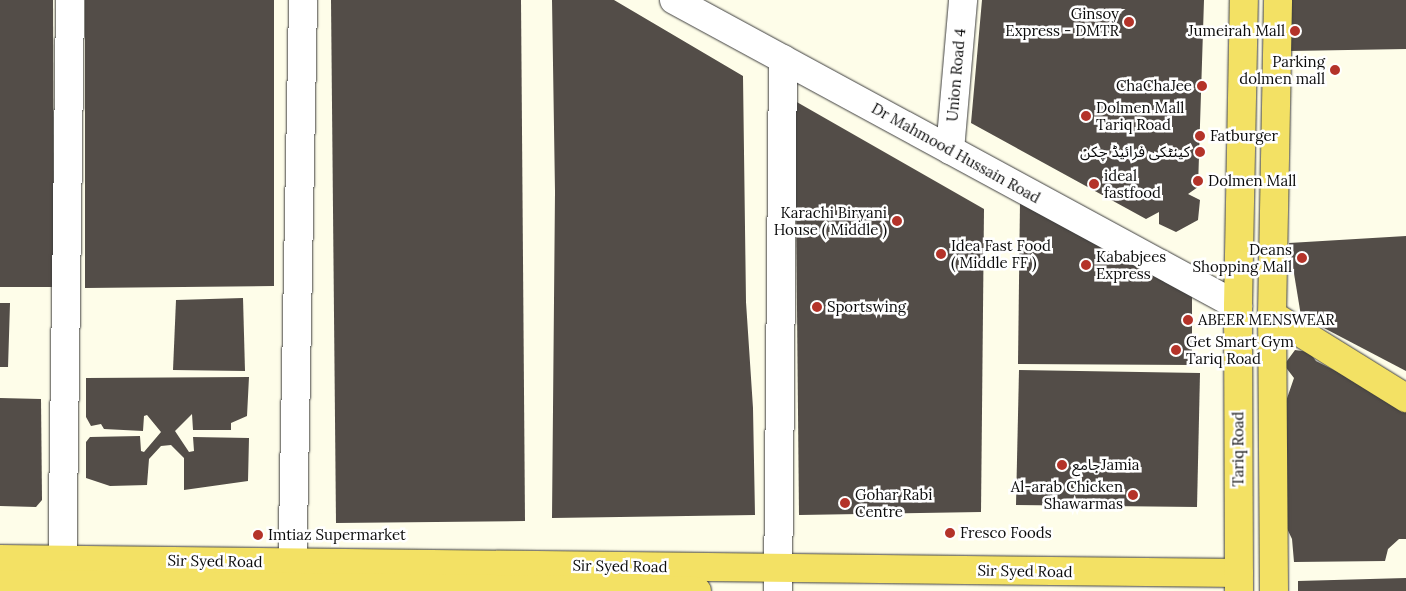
<!DOCTYPE html>
<meta charset="utf-8">
<style>
body{margin:0}
#map{position:relative;width:1406px;height:591px;overflow:hidden;background:#fefde9;font-family:Lora,"Noto Sans Arabic",serif}
div>[style]{position:absolute}
.building>*{inset:0;background:#534d48}
.roads{filter:drop-shadow(0 0 1px #3e3e3e) drop-shadow(0 0 1px #3e3e3e)}
.minor>*{height:28px;margin:-14px;padding:0 14px;transform-origin:14px;border-radius:14px;background:#fff}
.major>*{height:28px;margin:-14px;padding:0 14px;transform-origin:14px;border-radius:14px;background:#f3e164}
.dots>*{width:14px;height:14px;translate:-50% -50%;box-sizing:border-box;border:2px solid #fff;border-radius:50%}
span{translate:-50% -50%;white-space:nowrap;text-align:center;line-height:1.15;-webkit-text-stroke:5px #fff;paint-order:stroke}
.poi-label{font-size:15px;color:#0b0b0b}
.right{translate:-100% -50%;text-align:right}
.left{translate:0 -50%;text-align:left}
.street-label{font-size:15px;color:#0b0b0b}
</style>
<div id="map">
<div class="building">
<div style="clip-path:polygon(0 0,53px 0,54px 287px,0 287px)"></div>
<div style="clip-path:polygon(85px 0,274px 0,274px 286px,85px 288px)"></div>
<div style="clip-path:polygon(331px 0,521px 0,525px 521px,336px 523px)"></div>
<div style="clip-path:polygon(552px 0,614px 0,743px 76px,746px 302px,753px 408px,755px 515px,552px 518px,555px 192px)"></div>
<div style="clip-path:polygon(982px 0,1204px 0,1198px 187px,1188px 194px,1200px 200px,1198px 220px,1176px 232px,1159px 224px,1159px 212px,1146px 219px,971px 123px)"></div>
<div style="clip-path:polygon(1291px 0,1406px 0,1406px 49px,1290px 51px)"></div>
<div style="clip-path:polygon(795px 101px,984px 209px,981px 512px,799px 515px)"></div>
<div style="clip-path:polygon(1020px 201px,1192px 295px,1192px 365px,1018px 364px)"></div>
<div style="clip-path:polygon(1406px 236px,1406px 371px,1301px 316px,1289px 243px)"></div>
<div style="clip-path:polygon(243px 298px,245px 371px,173px 370px,176px 300px)"></div>
<div style="clip-path:polygon(0 303px,10px 303px,8px 367px,0 367px)"></div>
<div style="clip-path:polygon(1295px 350px,1309px 352px,1316px 361px,1406px 406px,1406px 539px,1399px 539px,1388px 549px,1385px 561px,1294px 562px,1292px 539px,1283px 520px,1284px 407px,1294px 378px,1284px 365px)"></div>
<div style="clip-path:polygon(1019px 370px,1200px 373px,1197px 507px,1016px 505px)"></div>
<div style="clip-path:polygon(249px 377px,247px 416px,231px 423px,231px 430px,193px 430px,192px 414px,175px 431px,189px 452px,194px 451px,193px 437px,249px 438px,248px 481px,184px 490px,184px 458px,171px 445px,161px 446px,149px 459px,147px 485px,110px 486px,86px 478px,86px 442px,90px 437px,140px 436px,141px 451px,144px 452px,161px 432px,147px 415px,144px 416px,143px 431px,104px 429px,101px 424px,91px 426px,86px 417px,86px 378px)"></div>
<div style="clip-path:polygon(0 398px,41px 399px,42px 500px,36px 507px,0 506px)"></div>
<div style="clip-path:polygon(1406px 578px,1406px 591px,1298px 591px,1298px 581px)"></div>
</div>
<div class="roads">
<div class="minor">
<div style="left:674px;top:0;width:642px;rotate:28.48deg"></div>
<div style="left:950px;top:150px;width:151px;rotate:-85deg"></div>
<div style="left:62px;top:583px;width:583px;rotate:-89.21deg"></div>
<div style="left:292px;top:586px;width:586px;rotate:-88.92deg"></div>
<div style="left:778px;top:591px;width:532px;rotate:-89.46deg"></div>
</div>
<div class="major">
<div style="left:1272px;top:315px;width:158px;rotate:31.8deg"></div>
<div style="left:0;top:559px;width:1239px;rotate:0.65deg"></div>
<div style="left:0;top:584px;width:697px;rotate:0.58deg"></div>
<div style="left:1239px;top:591px;width:285px;rotate:-90.2deg"></div>
<div style="left:1238px;top:306px;width:306px;rotate:-88.9deg"></div>
<div style="left:1274px;top:591px;width:276px;rotate:-90.4deg"></div>
<div style="left:1272px;top:315px;width:315px;rotate:-88.9deg"></div>
</div>
</div>
<div class="dots">
<div style="left:1129px;top:22px;background:#b43329"></div>
<div style="left:1295px;top:31px;background:#b43329"></div>
<div style="left:1335px;top:70px;background:#b43329"></div>
<div style="left:1202px;top:86px;background:#b43329"></div>
<div style="left:1086px;top:116px;background:#b43329"></div>
<div style="left:1200px;top:136px;background:#b43329"></div>
<div style="left:1200px;top:152px;background:#b43329"></div>
<div style="left:1198px;top:181px;background:#b43329"></div>
<div style="left:1094px;top:184px;background:#b43329"></div>
<div style="left:897px;top:221px;background:#b43329"></div>
<div style="left:941px;top:254px;background:#b43329"></div>
<div style="left:1302px;top:258px;background:#b43329"></div>
<div style="left:1086px;top:265px;background:#b43329"></div>
<div style="left:817px;top:307px;background:#b43329"></div>
<div style="left:1188px;top:320px;background:#b43329"></div>
<div style="left:1176px;top:350px;background:#b43329"></div>
<div style="left:1062px;top:465px;background:#b43329"></div>
<div style="left:1133px;top:495px;background:#b43329"></div>
<div style="left:845px;top:503px;background:#b43329"></div>
<div style="left:950px;top:533px;background:#b43329"></div>
<div style="left:258px;top:535px;background:#b43329"></div>
</div>
<div class="poi-label">
<span class="right" style="left:1119px;top:22px">Ginsoy<br>Express - DMTR</span>
<span class="right" style="left:1285px;top:31px">Jumeirah Mall</span>
<span class="right" style="left:1325px;top:70px">Parking<br>dolmen mall</span>
<span class="right" style="left:1192px;top:86px">ChaChaJee</span>
<span class="left" style="left:1096px;top:116px">Dolmen Mall<br>Tariq Road</span>
<span class="left" style="left:1210px;top:136px">Fatburger</span>
<span class="right" style="left:1190px;top:152px">کینٹکی فرائیڈ چکن</span>
<span class="left" style="left:1104px;top:184px">ideal<br>fastfood</span>
<span class="left" style="left:1208px;top:181px">Dolmen Mall</span>
<span class="right" style="left:887px;top:221px">Karachi Biryani<br>House ( Middle )</span>
<span class="left" style="left:951px;top:254px">Idea Fast Food<br>( Middle FF )</span>
<span class="right" style="left:1292px;top:258px">Deans<br>Shopping Mall</span>
<span class="left" style="left:1096px;top:265px">Kababjees<br>Express</span>
<span class="left" style="left:827px;top:307px">Sportswing</span>
<span class="left" style="left:1198px;top:320px">ABEER MENSWEAR</span>
<span class="left" style="left:1186px;top:350px">Get Smart Gym<br>Tariq Road</span>
<span class="left" style="left:1072px;top:465px">جامعJamia</span>
<span class="right" style="left:1123px;top:495px">Al-arab Chicken<br>Shawarmas</span>
<span class="left" style="left:855px;top:503px">Gohar Rabi<br>Centre</span>
<span class="left" style="left:960px;top:533px">Fresco Foods</span>
<span class="left" style="left:268px;top:535px">Imtiaz Supermarket</span>
</div>
<div class="street-label">
<span style="left:956px;top:75px;rotate:-85deg">Union Road 4</span>
<span style="left:956px;top:153px;rotate:29deg">Dr Mahmood Hussain Road</span>
<span style="left:1238px;top:449px;rotate:-90deg">Tariq Road</span>
<span style="left:215px;top:561px;rotate:1deg">Sir Syed Road</span>
<span style="left:620px;top:566px;rotate:1deg">Sir Syed Road</span>
<span style="left:1025px;top:571px;rotate:1deg">Sir Syed Road</span>
</div>
</div>
